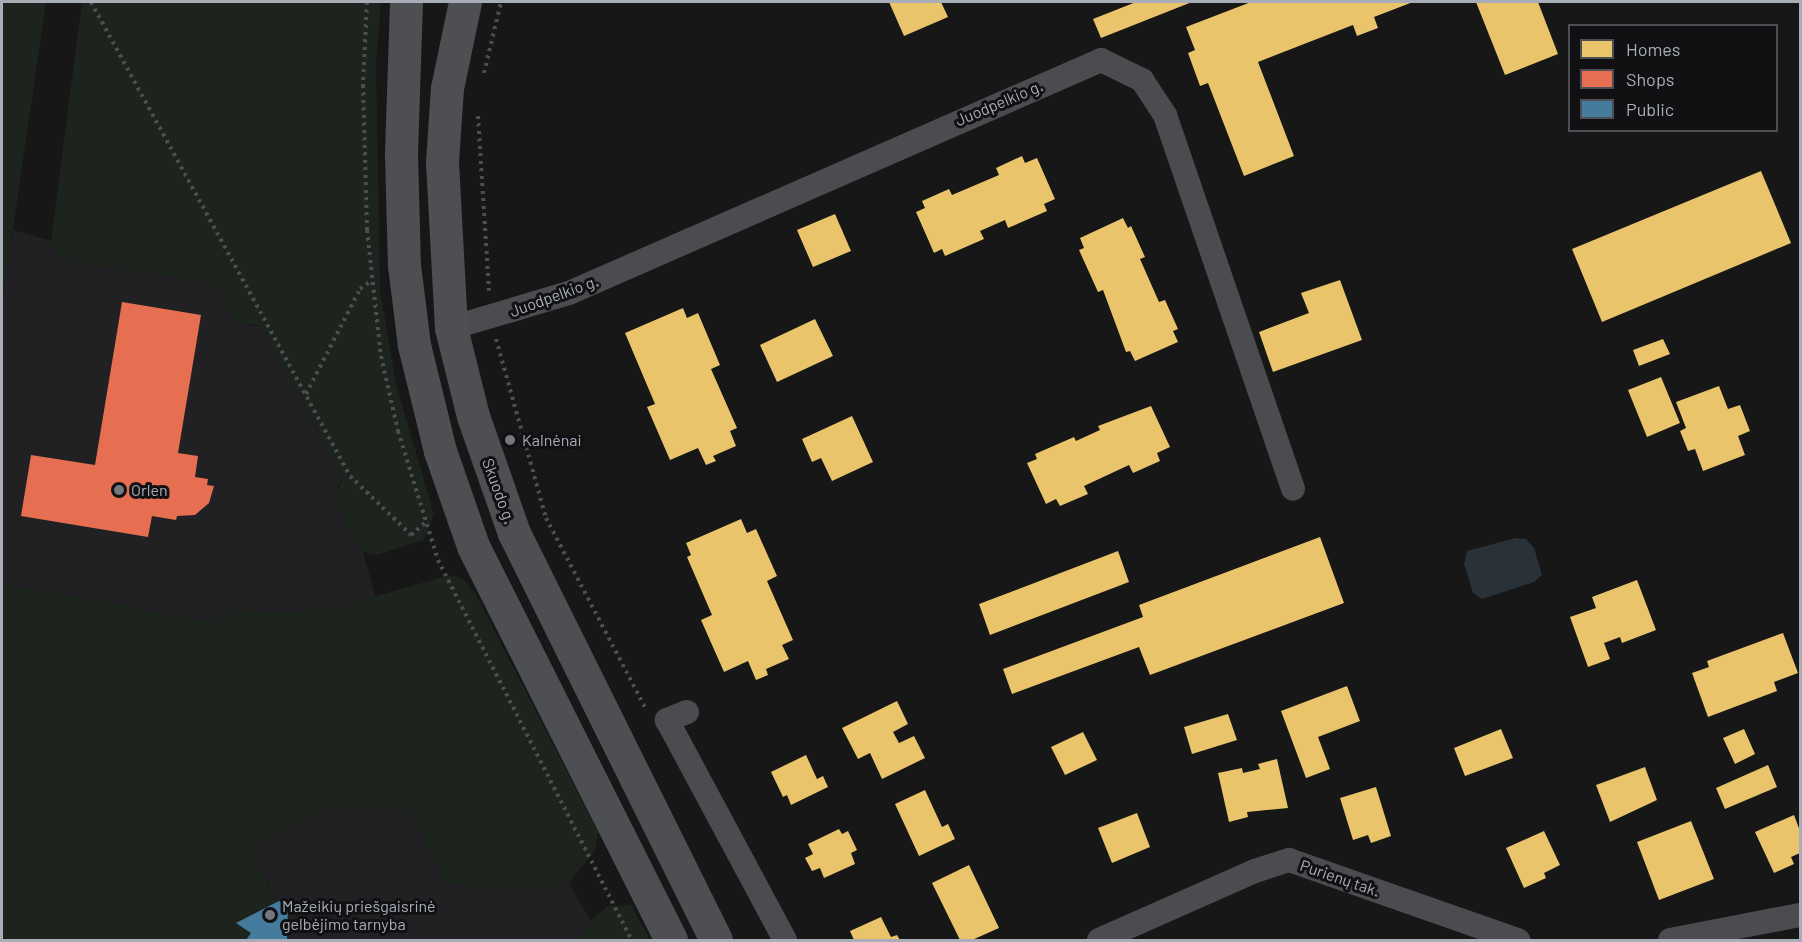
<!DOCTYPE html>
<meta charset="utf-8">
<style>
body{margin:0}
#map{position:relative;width:1802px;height:942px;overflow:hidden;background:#171717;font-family:Barlow,sans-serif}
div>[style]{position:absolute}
.built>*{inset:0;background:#212123}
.green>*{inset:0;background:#1d241e}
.water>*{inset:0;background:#2a3239}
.homes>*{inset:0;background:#e9c46a}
.shops>*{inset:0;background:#e76f51}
.public>*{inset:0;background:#457b9d}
.path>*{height:4px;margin-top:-2px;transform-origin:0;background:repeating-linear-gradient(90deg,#4d4e52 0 3px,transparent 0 7.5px)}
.minor>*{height:24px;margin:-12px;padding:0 12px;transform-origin:12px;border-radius:12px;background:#4b4c50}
.primary>*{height:33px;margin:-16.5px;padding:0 16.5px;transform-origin:16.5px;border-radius:16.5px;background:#4d4f52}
.dots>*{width:16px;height:16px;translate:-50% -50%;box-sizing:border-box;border:3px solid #111113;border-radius:50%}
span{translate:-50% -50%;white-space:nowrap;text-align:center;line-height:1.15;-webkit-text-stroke:6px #111113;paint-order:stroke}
.street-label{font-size:16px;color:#a8adb8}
.poi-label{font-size:16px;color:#a8adb8}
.left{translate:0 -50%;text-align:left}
.frame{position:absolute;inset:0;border:3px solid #a8adb8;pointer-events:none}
.legend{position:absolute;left:1568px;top:24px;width:210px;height:108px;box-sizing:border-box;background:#111113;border:2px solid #4d4f55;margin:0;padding:8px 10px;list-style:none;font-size:18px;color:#a8adb8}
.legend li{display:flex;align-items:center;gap:12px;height:30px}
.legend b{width:30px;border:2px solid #4d4f55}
</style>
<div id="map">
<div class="built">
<div style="clip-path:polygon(13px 230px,51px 241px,63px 260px,216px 285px,232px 317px,250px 326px,261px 326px,343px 477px,337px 487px,350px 538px,363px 552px,375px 596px,338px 607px,289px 612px,232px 610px,217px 623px,2px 583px,2px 304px)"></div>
<div style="clip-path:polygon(325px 809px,408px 810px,447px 885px,546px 887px,569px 883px,590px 920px,582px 940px,252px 940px,257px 932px,242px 919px,276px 901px,252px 848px)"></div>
</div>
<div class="green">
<div style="clip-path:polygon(2px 2px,46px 2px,2px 304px)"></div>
<div style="clip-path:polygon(82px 2px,381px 2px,376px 63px,380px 290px,396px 384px,434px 514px,424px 540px,376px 555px,363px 552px,350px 538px,334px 498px,343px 477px,261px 326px,240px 323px,232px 316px,216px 285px,63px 260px,55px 251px,51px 241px)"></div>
<div style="clip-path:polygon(450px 575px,463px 579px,475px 593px,598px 832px,595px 850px,569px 883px,546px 887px,447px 885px,408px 810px,325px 809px,252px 848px,276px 902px,242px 919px,257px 932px,252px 940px,2px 940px,2px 583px,217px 623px,232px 610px,289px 612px,338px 607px)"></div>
<div style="clip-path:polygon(631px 905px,650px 940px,582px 940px,590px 920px,608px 906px)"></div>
</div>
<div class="water">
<div style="clip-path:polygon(1516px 538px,1526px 539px,1534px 548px,1542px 575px,1534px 582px,1482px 599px,1473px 593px,1464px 564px,1467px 551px)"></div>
</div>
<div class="homes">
<div style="clip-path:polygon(889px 2px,941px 2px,948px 17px,904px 36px)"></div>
<div style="clip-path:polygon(1136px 2px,1192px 2px,1101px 38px,1093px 19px)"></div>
<div style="clip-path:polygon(1251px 2px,1413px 2px,1374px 17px,1378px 28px,1357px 36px,1353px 25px,1258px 62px,1294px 156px,1244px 176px,1208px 83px,1200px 86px,1188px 53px,1195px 50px,1186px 27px)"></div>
<div style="clip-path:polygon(1476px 2px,1538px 2px,1558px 54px,1505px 75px)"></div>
<div style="clip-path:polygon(1022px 156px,1025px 163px,1037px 158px,1055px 199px,1044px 204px,1047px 211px,1008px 228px,1005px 220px,980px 231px,984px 239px,945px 256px,942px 249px,934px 253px,916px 212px,925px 208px,922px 201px,949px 189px,952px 195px,999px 175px,996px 168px)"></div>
<div style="clip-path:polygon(1761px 171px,1791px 243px,1602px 322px,1572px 249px)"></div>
<div style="clip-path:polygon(835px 214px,851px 251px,813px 267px,797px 230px)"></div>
<div style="clip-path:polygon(1123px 218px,1128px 228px,1131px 226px,1145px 257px,1140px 259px,1159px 302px,1165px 300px,1178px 329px,1173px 331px,1178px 342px,1135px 361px,1130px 351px,1126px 352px,1103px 290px,1098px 292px,1079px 250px,1084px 248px,1080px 238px)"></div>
<div style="clip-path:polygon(1340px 280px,1362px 340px,1273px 372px,1259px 332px,1309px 313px,1301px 293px)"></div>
<div style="clip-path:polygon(683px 308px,687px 318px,698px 313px,720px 365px,711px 369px,737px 428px,730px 431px,736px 446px,713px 456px,716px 461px,706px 465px,698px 448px,670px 460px,647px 407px,655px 404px,625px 333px)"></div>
<div style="clip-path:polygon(815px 319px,833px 356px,777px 382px,760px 345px)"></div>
<div style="clip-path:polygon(1663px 339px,1670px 354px,1639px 366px,1633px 350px)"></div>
<div style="clip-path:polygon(1661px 377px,1680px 423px,1647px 437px,1628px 390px)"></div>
<div style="clip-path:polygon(1719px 386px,1728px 409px,1740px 405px,1750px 431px,1738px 436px,1745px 455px,1703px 471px,1695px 449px,1688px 451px,1680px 431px,1686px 428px,1676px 402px)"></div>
<div style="clip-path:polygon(1151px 406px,1170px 447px,1157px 453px,1160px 461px,1133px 473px,1129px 465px,1084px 486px,1088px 494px,1060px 506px,1056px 499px,1046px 504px,1027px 463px,1037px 459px,1035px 454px,1074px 437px,1076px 441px,1100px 430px,1098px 426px)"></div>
<div style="clip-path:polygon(852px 416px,873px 462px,832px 481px,821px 458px,812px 462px,802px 439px)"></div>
<div style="clip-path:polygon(741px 519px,747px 533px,756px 529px,777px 576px,767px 581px,793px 640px,782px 645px,789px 659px,766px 669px,768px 675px,756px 680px,748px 661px,724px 672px,701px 620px,712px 615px,687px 557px,691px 555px,686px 543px)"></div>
<div style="clip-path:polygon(1320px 537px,1344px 603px,1150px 675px,1139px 647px,1012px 694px,1003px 669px,1143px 617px,1139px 605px)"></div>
<div style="clip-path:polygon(1118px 551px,1129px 582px,990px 635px,979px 604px)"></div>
<div style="clip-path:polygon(1637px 580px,1656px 630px,1622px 643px,1620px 637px,1604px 643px,1610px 659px,1588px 667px,1570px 617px,1596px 608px,1592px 597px)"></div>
<div style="clip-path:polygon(1783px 633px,1798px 673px,1774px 682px,1777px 691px,1708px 717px,1692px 673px,1709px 667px,1707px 661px)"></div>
<div style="clip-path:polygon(1347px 686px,1360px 721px,1318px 737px,1330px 769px,1306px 778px,1281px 711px)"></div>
<div style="clip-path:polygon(897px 701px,908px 724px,893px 732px,899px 743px,914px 736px,925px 758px,882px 779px,870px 753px,858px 759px,842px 728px)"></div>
<div style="clip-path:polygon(1228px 714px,1237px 740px,1192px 754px,1184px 727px)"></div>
<div style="clip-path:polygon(1501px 729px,1513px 758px,1465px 776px,1454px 748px)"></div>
<div style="clip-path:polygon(1744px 729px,1755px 754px,1735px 764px,1723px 738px)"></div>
<div style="clip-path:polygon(1083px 732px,1097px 760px,1065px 775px,1051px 747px)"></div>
<div style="clip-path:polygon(806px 755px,817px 779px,823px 776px,828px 787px,791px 805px,787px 795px,783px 797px,771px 772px)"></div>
<div style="clip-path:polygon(1277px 759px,1288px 808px,1247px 812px,1248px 817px,1229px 822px,1218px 773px,1242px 768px,1243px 773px,1260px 769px,1258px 764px)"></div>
<div style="clip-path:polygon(1768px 765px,1777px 787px,1725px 809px,1716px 788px)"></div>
<div style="clip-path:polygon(1645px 767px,1657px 800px,1610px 822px,1596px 785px)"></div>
<div style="clip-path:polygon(1376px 787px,1391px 836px,1371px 843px,1368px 835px,1353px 840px,1340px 798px)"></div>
<div style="clip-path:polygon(925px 790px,942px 827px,948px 824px,955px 839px,919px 856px,895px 804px)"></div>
<div style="clip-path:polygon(1137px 813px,1150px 847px,1112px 863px,1098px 828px)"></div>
<div style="clip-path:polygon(1794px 815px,1800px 831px,1800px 853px,1791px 857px,1794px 864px,1774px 873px,1755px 832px)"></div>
<div style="clip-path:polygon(1691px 821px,1714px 879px,1659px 900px,1637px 842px)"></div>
<div style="clip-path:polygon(839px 829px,842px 834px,848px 831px,857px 850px,851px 853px,855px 864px,824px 878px,820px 868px,812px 871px,805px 858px,813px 854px,808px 844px)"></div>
<div style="clip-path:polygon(1544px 831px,1560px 865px,1544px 873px,1546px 878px,1524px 888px,1506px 848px)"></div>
<div style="clip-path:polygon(969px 865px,999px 928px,972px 940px,960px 940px,932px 883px)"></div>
<div style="clip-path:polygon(881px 917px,891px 937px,897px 935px,900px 940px,854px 940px,850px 931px)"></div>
</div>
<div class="shops">
<div style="clip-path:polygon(122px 302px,201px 315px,178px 453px,198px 456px,195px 477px,208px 479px,207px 485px,214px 486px,209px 503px,195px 515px,177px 516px,176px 520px,152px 516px,148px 537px,21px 516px,31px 455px,95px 465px)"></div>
</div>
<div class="public">
<div style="clip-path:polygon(279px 901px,288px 906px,287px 940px,246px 940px,251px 933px,236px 923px)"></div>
</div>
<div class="path">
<div style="left:91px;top:2px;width:540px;rotate:61.35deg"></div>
<div style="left:350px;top:476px;width:85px;rotate:44deg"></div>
<div style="left:411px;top:535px;width:18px;rotate:-41deg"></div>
<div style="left:367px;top:2px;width:83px;rotate:92.8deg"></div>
<div style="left:363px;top:85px;width:145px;rotate:88.4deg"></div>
<div style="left:367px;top:230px;width:127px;rotate:83.7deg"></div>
<div style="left:381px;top:356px;width:77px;rotate:77.2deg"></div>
<div style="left:398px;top:431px;width:135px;rotate:72.8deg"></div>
<div style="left:438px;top:560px;width:427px;rotate:63deg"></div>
<div style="left:484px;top:73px;width:73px;rotate:-76.5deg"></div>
<div style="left:478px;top:116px;width:175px;rotate:86.4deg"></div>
<div style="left:496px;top:339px;width:186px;rotate:74.4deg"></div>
<div style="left:546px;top:518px;width:216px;rotate:62.4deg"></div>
<div style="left:306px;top:394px;width:118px;rotate:-62.8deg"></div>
<div style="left:360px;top:289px;width:14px;rotate:-36deg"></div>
</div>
<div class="minor">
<div style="left:451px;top:328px;width:123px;rotate:-16.5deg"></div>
<div style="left:569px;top:293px;width:581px;rotate:-23.65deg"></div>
<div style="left:1101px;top:60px;width:46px;rotate:26deg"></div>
<div style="left:1142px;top:80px;width:42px;rotate:56.7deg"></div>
<div style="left:1165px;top:115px;width:395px;rotate:71.1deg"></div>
<div style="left:687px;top:712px;width:22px;rotate:158deg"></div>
<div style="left:667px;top:720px;width:250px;rotate:61.8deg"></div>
<div style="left:1099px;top:940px;width:171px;rotate:-23.9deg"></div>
<div style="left:1255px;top:871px;width:36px;rotate:-18deg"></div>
<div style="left:1289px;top:860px;width:243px;rotate:19.3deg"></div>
<div style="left:1670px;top:940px;width:132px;rotate:-10.9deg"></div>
</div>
<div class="primary">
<div style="left:406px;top:2px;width:151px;rotate:91.9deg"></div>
<div style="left:401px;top:153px;width:112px;rotate:88.5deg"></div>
<div style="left:404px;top:265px;width:81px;rotate:82.9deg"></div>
<div style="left:414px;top:345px;width:109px;rotate:76.2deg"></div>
<div style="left:440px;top:451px;width:101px;rotate:70.8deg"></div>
<div style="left:473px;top:546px;width:441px;rotate:63.3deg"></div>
<div style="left:465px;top:2px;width:88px;rotate:101.8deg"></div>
<div style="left:447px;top:88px;width:74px;rotate:93.9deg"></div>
<div style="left:442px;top:162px;width:166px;rotate:86.9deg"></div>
<div style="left:451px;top:328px;width:91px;rotate:76deg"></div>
<div style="left:473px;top:416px;width:124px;rotate:70.7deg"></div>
<div style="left:514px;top:533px;width:454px;rotate:63.6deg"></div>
</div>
<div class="dots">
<div style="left:510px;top:440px;background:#757880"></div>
<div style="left:119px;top:490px;background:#757880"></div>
<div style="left:270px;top:915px;background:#757880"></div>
</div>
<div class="street-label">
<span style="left:999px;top:103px;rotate:-23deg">Juodpelkio g.</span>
<span style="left:554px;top:296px;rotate:-20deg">Juodpelkio g.</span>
<span style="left:499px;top:491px;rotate:70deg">Skuodo g.</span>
<span style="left:1340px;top:878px;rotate:19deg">Purienų tak.</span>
</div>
<div class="poi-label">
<span class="left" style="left:522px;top:440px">Kalnėnai</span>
<span class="left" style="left:131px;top:490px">Orlen</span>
<span class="left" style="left:282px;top:915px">Mažeikių priešgaisrinė<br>gelbėjimo tarnyba</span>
</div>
<div class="frame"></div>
<ul class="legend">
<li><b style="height:16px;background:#e9c46a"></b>Homes</li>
<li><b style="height:16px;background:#e76f51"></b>Shops</li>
<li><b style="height:16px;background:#457b9d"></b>Public</li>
</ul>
</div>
